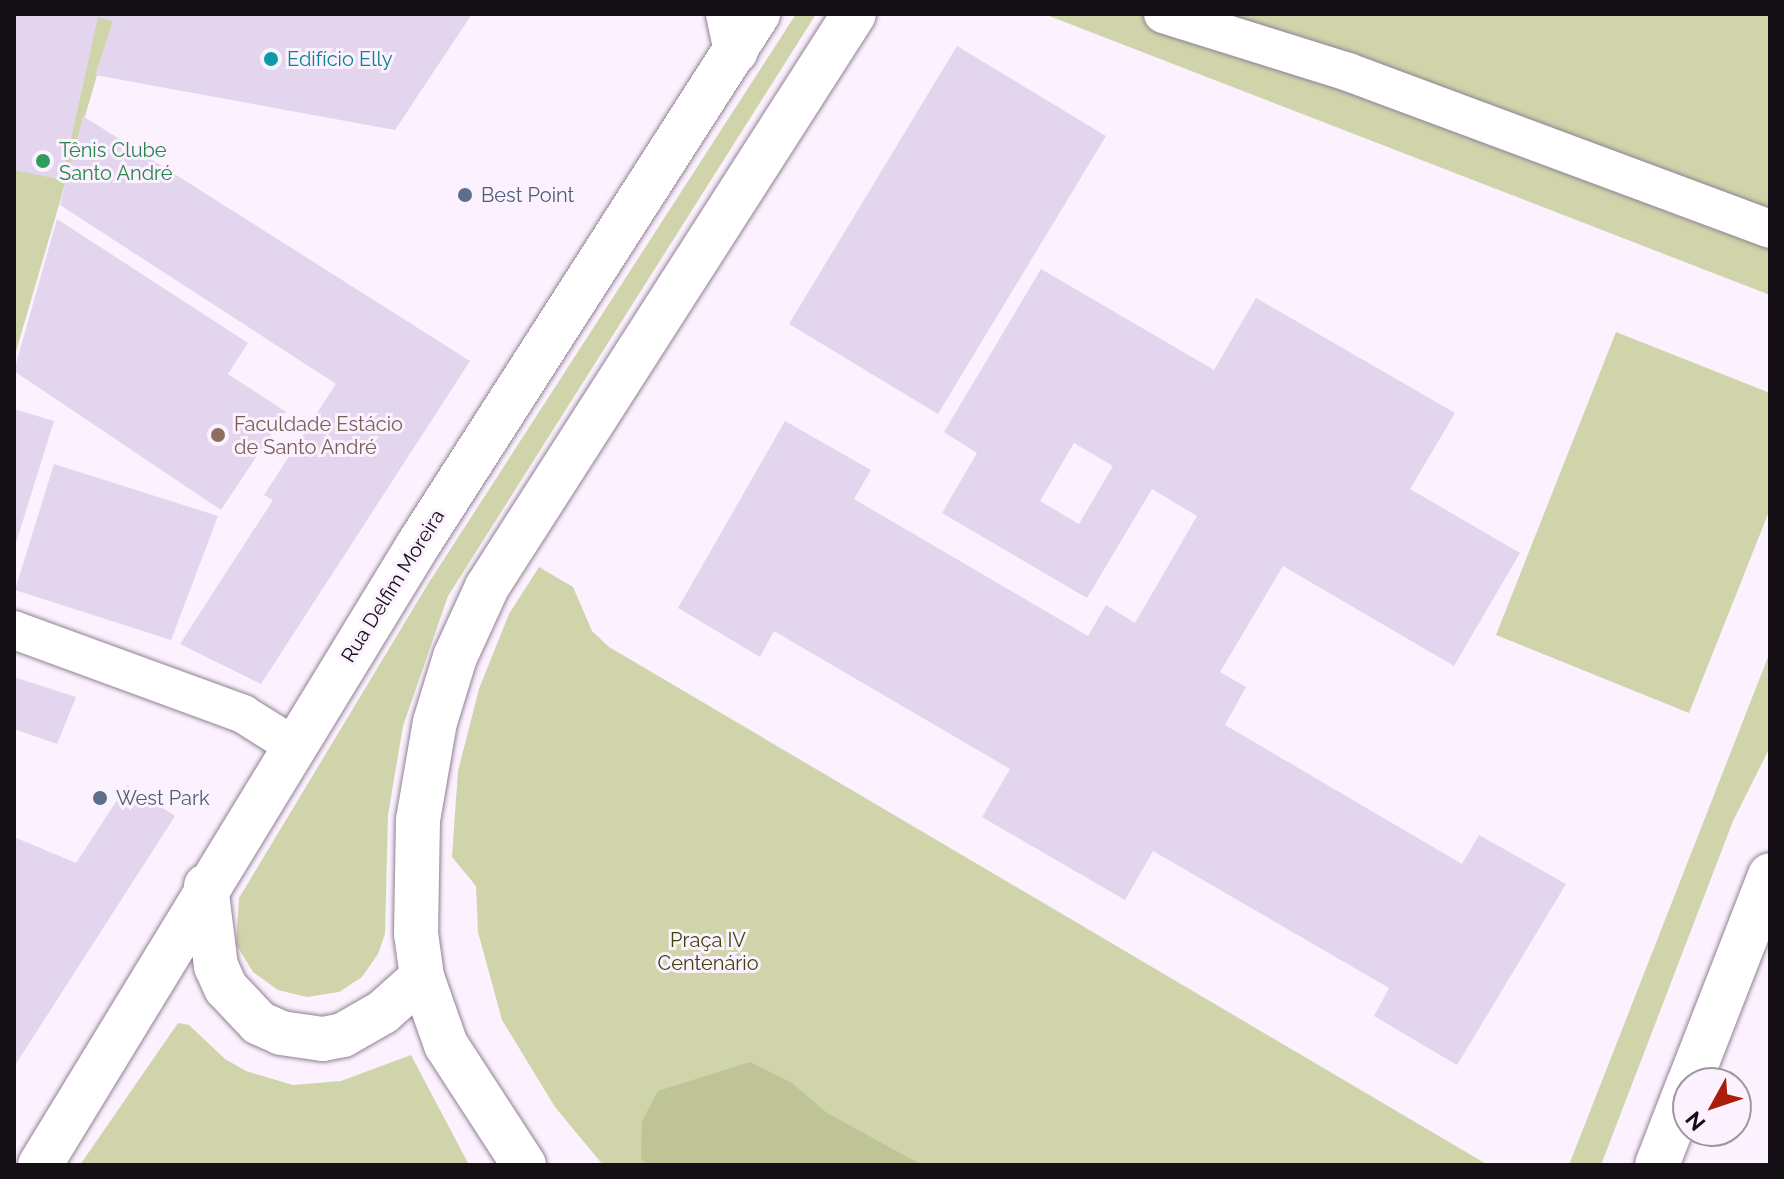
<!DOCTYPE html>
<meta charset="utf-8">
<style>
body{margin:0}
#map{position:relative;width:1784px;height:1179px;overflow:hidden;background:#fcf1fe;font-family:Raleway,sans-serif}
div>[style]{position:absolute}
.green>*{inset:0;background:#cfd4aa}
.forest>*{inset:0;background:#bec496}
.building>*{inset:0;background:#e2d5ed}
.roads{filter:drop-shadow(0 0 2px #918094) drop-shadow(0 0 2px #918094)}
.pedestrian>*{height:38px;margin:-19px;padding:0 19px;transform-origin:19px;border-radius:19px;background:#fff}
.secondary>*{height:44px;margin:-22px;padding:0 22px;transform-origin:22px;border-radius:22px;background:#fff}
.primary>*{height:44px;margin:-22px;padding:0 22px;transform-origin:22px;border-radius:22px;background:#fff}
.dots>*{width:22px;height:22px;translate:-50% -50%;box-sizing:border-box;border:4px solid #fcf1fe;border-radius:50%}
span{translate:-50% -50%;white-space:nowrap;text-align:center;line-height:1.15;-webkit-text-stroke:6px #fcf1fe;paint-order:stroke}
.culture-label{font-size:20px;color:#0d838f}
.left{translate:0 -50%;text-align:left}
.leisure-label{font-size:20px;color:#27864d}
.service-label{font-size:20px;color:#4e5e75}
.education-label{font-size:20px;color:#785e54}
.street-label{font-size:20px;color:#140e15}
.park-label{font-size:20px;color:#3f430c}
.frame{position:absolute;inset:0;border:16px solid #140e15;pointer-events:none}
.north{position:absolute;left:1672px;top:1067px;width:80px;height:80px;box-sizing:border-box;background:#fcf1fe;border:2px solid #9f96a1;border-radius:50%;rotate:230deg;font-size:22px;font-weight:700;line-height:32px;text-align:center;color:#140e15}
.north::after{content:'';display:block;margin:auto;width:28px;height:36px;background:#ac1c0b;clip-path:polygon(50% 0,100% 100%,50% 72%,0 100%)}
</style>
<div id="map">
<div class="green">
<div style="clip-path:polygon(14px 14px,115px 14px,14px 358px)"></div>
<div style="clip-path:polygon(796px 14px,816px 14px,448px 596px,403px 726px,388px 815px,385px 934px,378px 954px,362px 977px,339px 992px,307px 997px,278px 990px,253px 972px,236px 944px,239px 898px,428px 584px)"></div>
<div style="clip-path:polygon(1044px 14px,1770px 14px,1770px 295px)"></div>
<div style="clip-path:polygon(1616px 332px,1770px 393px,1770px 509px,1689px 713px,1496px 635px)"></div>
<div style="clip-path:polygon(539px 567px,573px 587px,592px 631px,609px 647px,1488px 1165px,603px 1165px,555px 1107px,502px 1020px,478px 932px,476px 886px,452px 857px,458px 771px,479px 689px,509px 614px)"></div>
<div style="clip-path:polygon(1770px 652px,1770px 747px,1733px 821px,1601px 1165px,1569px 1165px)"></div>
<div style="clip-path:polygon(178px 1023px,189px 1025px,225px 1059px,246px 1071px,293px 1085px,341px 1081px,411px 1055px,469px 1165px,80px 1165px)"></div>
</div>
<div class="forest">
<div style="clip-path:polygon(750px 1062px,792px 1083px,827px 1113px,922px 1165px,647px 1165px,641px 1159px,642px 1121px,658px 1091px)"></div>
</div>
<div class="building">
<div style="clip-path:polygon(14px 14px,472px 14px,395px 130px,95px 75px,113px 21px,98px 17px,62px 180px,14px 170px)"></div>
<div style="clip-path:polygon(957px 46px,1106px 136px,938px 414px,789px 324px)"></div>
<div style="clip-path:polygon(83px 116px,470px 361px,261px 684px,180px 644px,273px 500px,264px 495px,336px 384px,60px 205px)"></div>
<div style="clip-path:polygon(57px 219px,248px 343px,228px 374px,286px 412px,221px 510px,14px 371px)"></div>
<div style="clip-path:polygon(evenodd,1041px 269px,1214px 370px,1256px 298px,1455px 413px,1410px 489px,1520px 553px,1454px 666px,1283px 566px,1220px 672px,1246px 687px,1225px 725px,1462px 864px,1479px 835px,1566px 884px,1457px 1065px,1374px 1016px,1389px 988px,1153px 851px,1125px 900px,982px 817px,1010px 769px,774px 631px,760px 657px,678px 608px,785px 421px,871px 470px,854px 499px,1088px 636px,1106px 605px,1135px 623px,1197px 516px,1152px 489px,1087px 598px,942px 513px,977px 453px,944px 432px,1041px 269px,1074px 443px,1113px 466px,1079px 524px,1040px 501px,1074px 443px)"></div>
<div style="clip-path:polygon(14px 409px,54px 421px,15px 546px,14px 546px)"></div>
<div style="clip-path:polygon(54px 464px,218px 516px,171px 640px,15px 590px)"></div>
<div style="clip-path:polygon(14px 677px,76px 697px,57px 744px,14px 729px)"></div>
<div style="clip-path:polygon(127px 785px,175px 816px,14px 1067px,14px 837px,76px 863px)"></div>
</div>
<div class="roads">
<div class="pedestrian">
<div style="left:1163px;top:14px;width:194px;rotate:17.4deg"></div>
<div style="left:1348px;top:72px;width:450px;rotate:20.4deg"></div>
<div style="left:14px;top:630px;width:244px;rotate:20.1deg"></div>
<div style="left:243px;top:714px;width:60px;rotate:32.1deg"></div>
</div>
<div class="secondary">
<div style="left:206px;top:886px;width:81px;rotate:82.9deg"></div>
<div style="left:216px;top:966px;width:24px;rotate:66deg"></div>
<div style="left:226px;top:988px;width:48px;rotate:46.7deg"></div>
<div style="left:259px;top:1023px;width:24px;rotate:24deg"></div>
<div style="left:281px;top:1033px;width:42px;rotate:8.1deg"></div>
<div style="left:323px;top:1039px;width:20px;rotate:-11deg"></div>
<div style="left:343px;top:1035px;width:46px;rotate:-29.9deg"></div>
<div style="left:383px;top:1012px;width:52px;rotate:-41.9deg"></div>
<div style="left:40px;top:1165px;width:726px;rotate:-58.63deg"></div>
<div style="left:418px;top:545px;width:631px;rotate:-57.37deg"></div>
<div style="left:524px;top:1165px;width:143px;rotate:-123deg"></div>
<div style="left:446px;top:1045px;width:72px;rotate:-109.4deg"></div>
<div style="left:422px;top:977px;width:44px;rotate:-97.8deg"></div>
<div style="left:416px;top:933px;width:113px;rotate:-89deg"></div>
<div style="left:418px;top:820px;width:99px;rotate:-80.2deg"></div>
<div style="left:435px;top:722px;width:68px;rotate:-72.9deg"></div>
<div style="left:455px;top:657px;width:77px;rotate:-65.4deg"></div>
<div style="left:487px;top:587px;width:680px;rotate:-57.36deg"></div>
</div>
<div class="primary">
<div style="left:728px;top:14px;width:38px;rotate:78deg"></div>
<div style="left:1689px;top:1083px;width:223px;rotate:-68.7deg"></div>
<div style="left:1657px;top:1165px;width:86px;rotate:-68.8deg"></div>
</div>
</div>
<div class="dots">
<div style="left:271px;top:59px;background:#0f9aa8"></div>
<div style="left:43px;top:161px;background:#2e9e5b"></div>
<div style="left:465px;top:195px;background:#5c6f8a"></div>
<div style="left:218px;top:435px;background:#8d6e63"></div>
<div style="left:100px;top:798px;background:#5c6f8a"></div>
</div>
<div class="culture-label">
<span class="left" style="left:287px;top:59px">Edifício Elly</span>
</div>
<div class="leisure-label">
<span class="left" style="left:59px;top:162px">Tênis Clube<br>Santo André</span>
</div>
<div class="service-label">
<span class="left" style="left:481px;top:195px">Best Point</span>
<span class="left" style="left:116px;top:798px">West Park</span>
</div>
<div class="education-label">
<span class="left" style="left:234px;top:436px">Faculdade Estácio<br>de Santo André</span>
</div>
<div class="street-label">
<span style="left:393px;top:586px;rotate:-58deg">Rua Delfim Moreira</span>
</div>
<div class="park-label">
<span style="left:708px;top:952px">Praça IV<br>Centenário</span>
</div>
<div class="frame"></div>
<div class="north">N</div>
</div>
